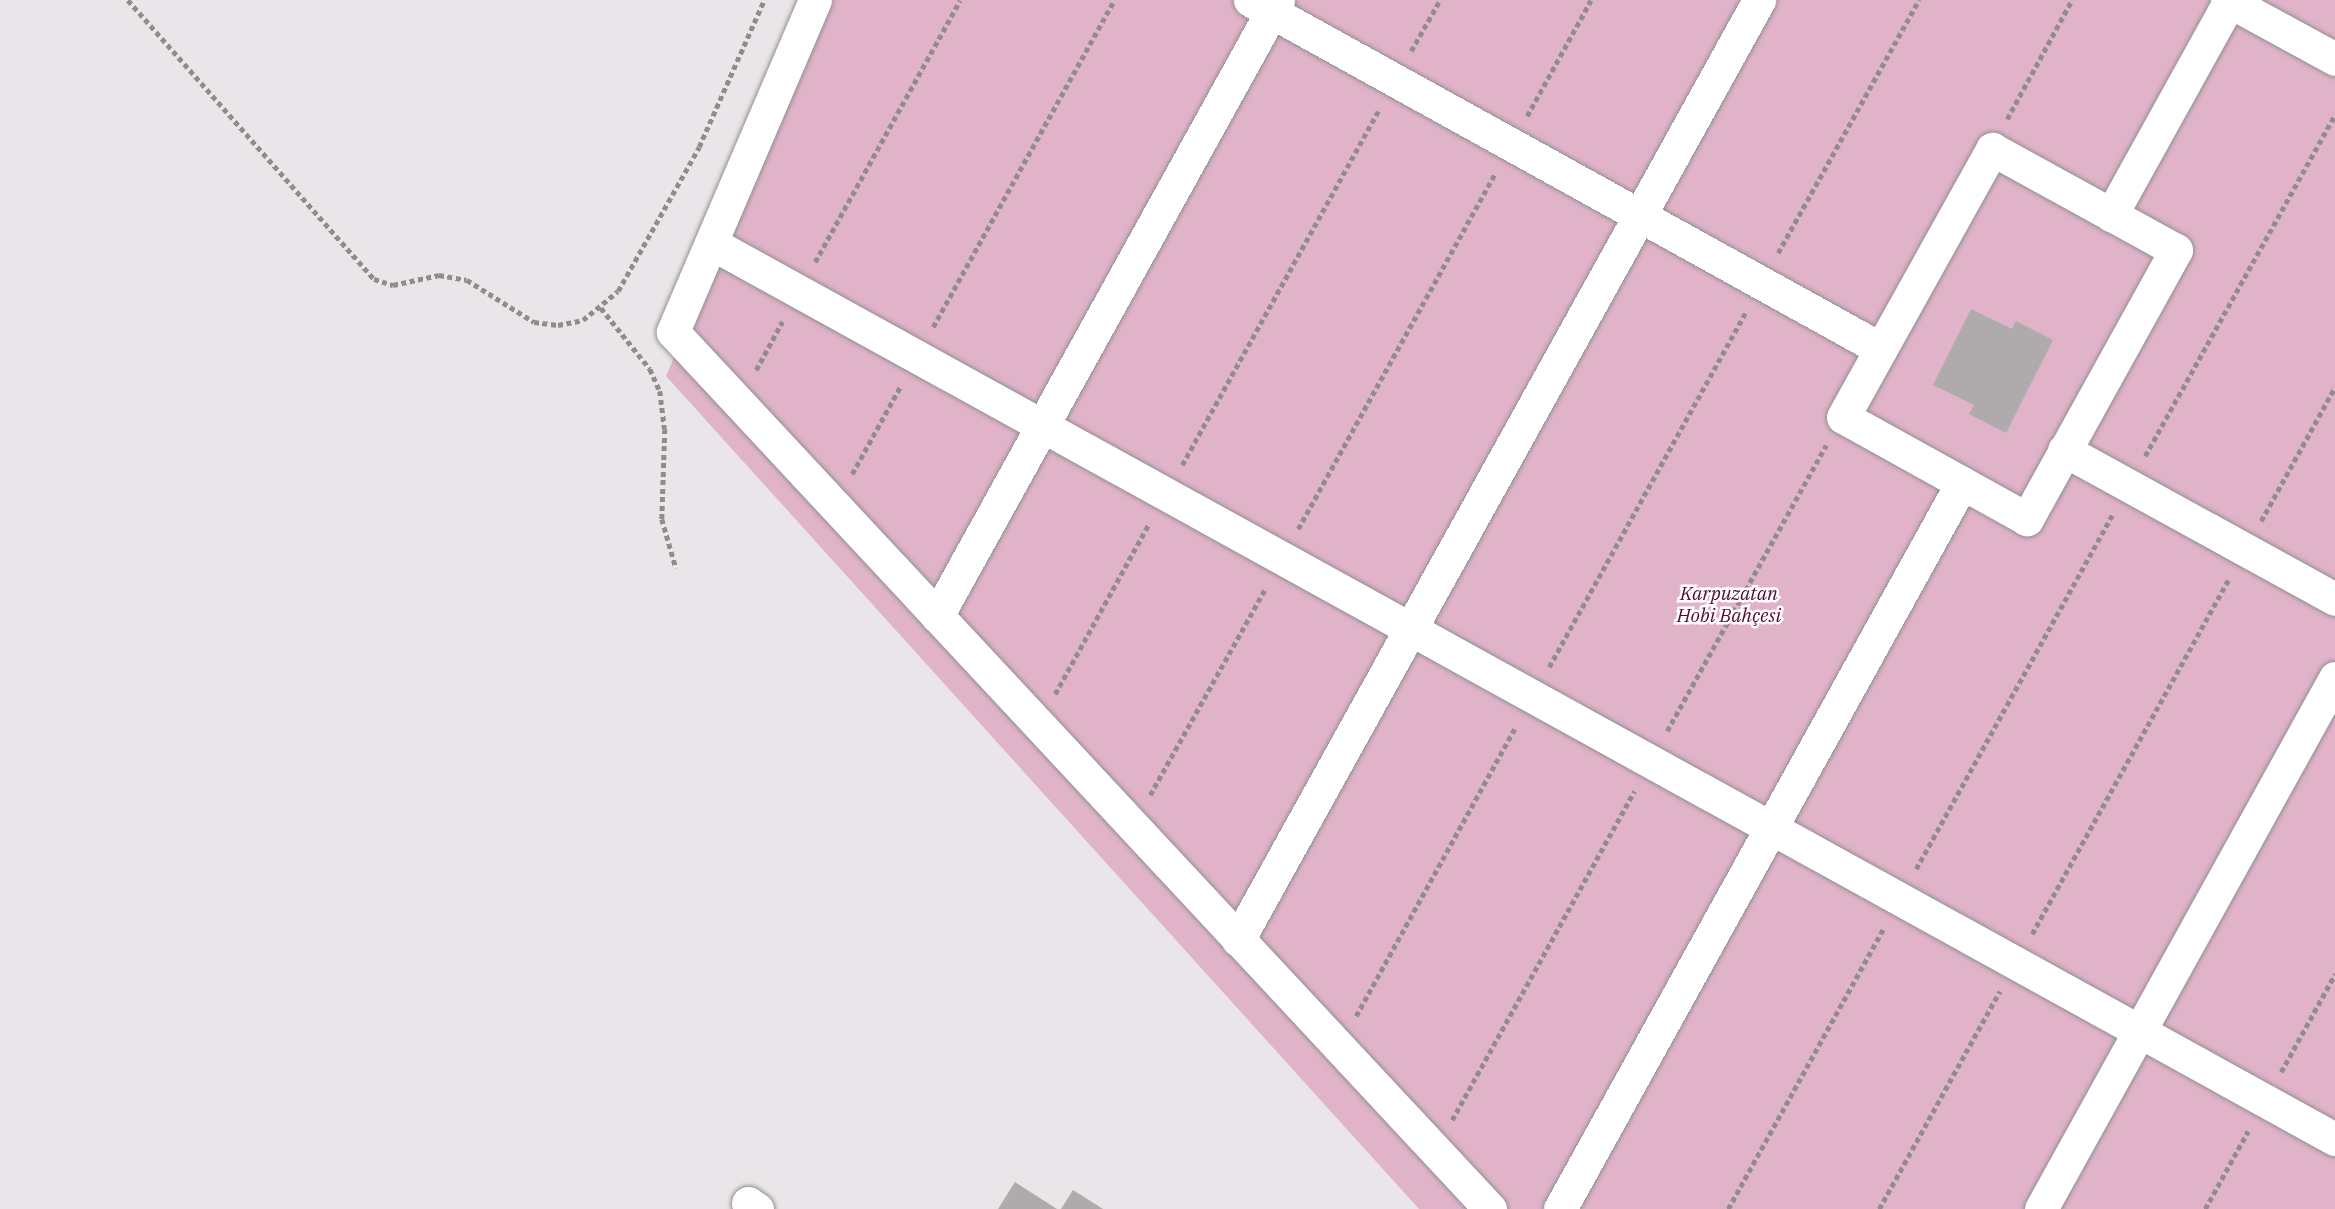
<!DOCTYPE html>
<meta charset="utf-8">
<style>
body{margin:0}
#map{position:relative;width:2335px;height:1209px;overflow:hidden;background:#eae5e8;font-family:"IBM Plex Serif",serif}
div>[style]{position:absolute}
.green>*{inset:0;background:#e0b3c9}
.building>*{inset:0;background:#afabad}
.path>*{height:4.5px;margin-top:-2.25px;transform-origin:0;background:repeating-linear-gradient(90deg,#908c8e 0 5px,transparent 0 8.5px)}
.roads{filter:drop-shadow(0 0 2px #938f90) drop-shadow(0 0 2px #938f90)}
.street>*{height:33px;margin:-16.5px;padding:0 16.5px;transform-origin:16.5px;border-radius:16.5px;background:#fff}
span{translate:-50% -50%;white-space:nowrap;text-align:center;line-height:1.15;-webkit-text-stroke:5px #fff;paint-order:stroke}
.park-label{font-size:19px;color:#540939;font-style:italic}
</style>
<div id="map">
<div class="green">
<div style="clip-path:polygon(828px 0,2335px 0,2335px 1209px,1419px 1209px,666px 376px)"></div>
</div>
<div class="building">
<div style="clip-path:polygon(1971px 309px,2012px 329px,2016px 321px,2053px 340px,2006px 433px,1969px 414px,1974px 405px,1933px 385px)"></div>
<div style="clip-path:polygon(1015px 1182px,1057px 1209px,998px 1209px)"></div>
<div style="clip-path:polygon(1073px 1190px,1103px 1209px,1061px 1209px)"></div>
</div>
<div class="path">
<div style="left:128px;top:0;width:372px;rotate:48.6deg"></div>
<div style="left:374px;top:279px;width:20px;rotate:18deg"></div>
<div style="left:393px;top:285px;width:47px;rotate:-12.3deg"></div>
<div style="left:439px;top:275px;width:28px;rotate:10deg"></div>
<div style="left:467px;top:280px;width:79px;rotate:32.1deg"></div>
<div style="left:534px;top:322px;width:24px;rotate:7deg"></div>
<div style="left:558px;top:325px;width:25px;rotate:-11deg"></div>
<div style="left:583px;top:320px;width:45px;rotate:-39.6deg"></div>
<div style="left:618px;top:291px;width:165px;rotate:-60.6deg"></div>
<div style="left:699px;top:147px;width:161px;rotate:-66.1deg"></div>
<div style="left:1411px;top:51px;width:59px;rotate:-60.4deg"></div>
<div style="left:1527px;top:116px;width:132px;rotate:-61.1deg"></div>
<div style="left:2007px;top:119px;width:136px;rotate:-61.4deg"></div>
<div style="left:1778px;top:253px;width:290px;rotate:-60.9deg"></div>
<div style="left:815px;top:262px;width:299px;rotate:-61deg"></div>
<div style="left:601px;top:308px;width:78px;rotate:51.2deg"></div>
<div style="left:650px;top:369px;width:24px;rotate:66deg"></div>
<div style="left:660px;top:391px;width:38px;rotate:83deg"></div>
<div style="left:665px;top:429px;width:90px;rotate:91.9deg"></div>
<div style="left:662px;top:519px;width:51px;rotate:74.1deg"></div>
<div style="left:933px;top:327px;width:374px;rotate:-61deg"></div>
<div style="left:756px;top:370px;width:55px;rotate:-61.6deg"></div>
<div style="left:2145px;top:456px;width:391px;rotate:-60.9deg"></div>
<div style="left:1182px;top:465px;width:405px;rotate:-61deg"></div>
<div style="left:852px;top:474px;width:99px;rotate:-61.1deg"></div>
<div style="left:2261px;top:521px;width:153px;rotate:-61.1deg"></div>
<div style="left:1298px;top:529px;width:405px;rotate:-61deg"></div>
<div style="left:1549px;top:667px;width:405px;rotate:-61deg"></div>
<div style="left:1055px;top:694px;width:194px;rotate:-61.1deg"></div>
<div style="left:1667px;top:731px;width:327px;rotate:-60.9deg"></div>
<div style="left:1150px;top:795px;width:236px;rotate:-60.8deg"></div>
<div style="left:1916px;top:869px;width:405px;rotate:-61deg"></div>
<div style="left:2032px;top:934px;width:407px;rotate:-61deg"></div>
<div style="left:1356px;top:1016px;width:331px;rotate:-61.1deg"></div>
<div style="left:2281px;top:1072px;width:112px;rotate:-61.1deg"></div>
<div style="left:1452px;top:1120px;width:376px;rotate:-61deg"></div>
<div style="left:1728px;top:1209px;width:320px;rotate:-61deg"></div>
<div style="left:1879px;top:1209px;width:249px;rotate:-61deg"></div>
<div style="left:2205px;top:1209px;width:89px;rotate:-61.1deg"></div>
</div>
<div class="roads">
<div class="street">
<div style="left:815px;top:0;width:361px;rotate:113.2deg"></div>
<div style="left:673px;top:332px;width:1199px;rotate:47.03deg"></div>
<div style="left:1250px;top:0;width:721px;rotate:28.95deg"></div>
<div style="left:2227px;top:0;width:123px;rotate:28.6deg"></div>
<div style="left:1992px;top:149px;width:210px;rotate:28.8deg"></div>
<div style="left:2176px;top:250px;width:308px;rotate:119deg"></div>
<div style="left:2027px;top:519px;width:210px;rotate:-151deg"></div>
<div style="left:1843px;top:417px;width:307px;rotate:-60.9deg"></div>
<div style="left:2111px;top:215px;width:246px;rotate:-61deg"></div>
<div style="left:711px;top:243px;width:1855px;rotate:28.89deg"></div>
<div style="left:2064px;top:450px;width:309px;rotate:28.8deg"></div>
<div style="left:937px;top:616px;width:704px;rotate:-61.03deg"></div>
<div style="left:1238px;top:940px;width:1075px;rotate:-61deg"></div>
<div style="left:748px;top:1203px;width:11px;rotate:34deg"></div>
<div style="left:1560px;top:1209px;width:830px;rotate:-61.03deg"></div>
<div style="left:2041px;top:1209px;width:607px;rotate:-61.03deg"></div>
</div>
</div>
<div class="park-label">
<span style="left:1729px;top:605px">Karpuzatan<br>Hobi Bahçesi</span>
</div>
</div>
